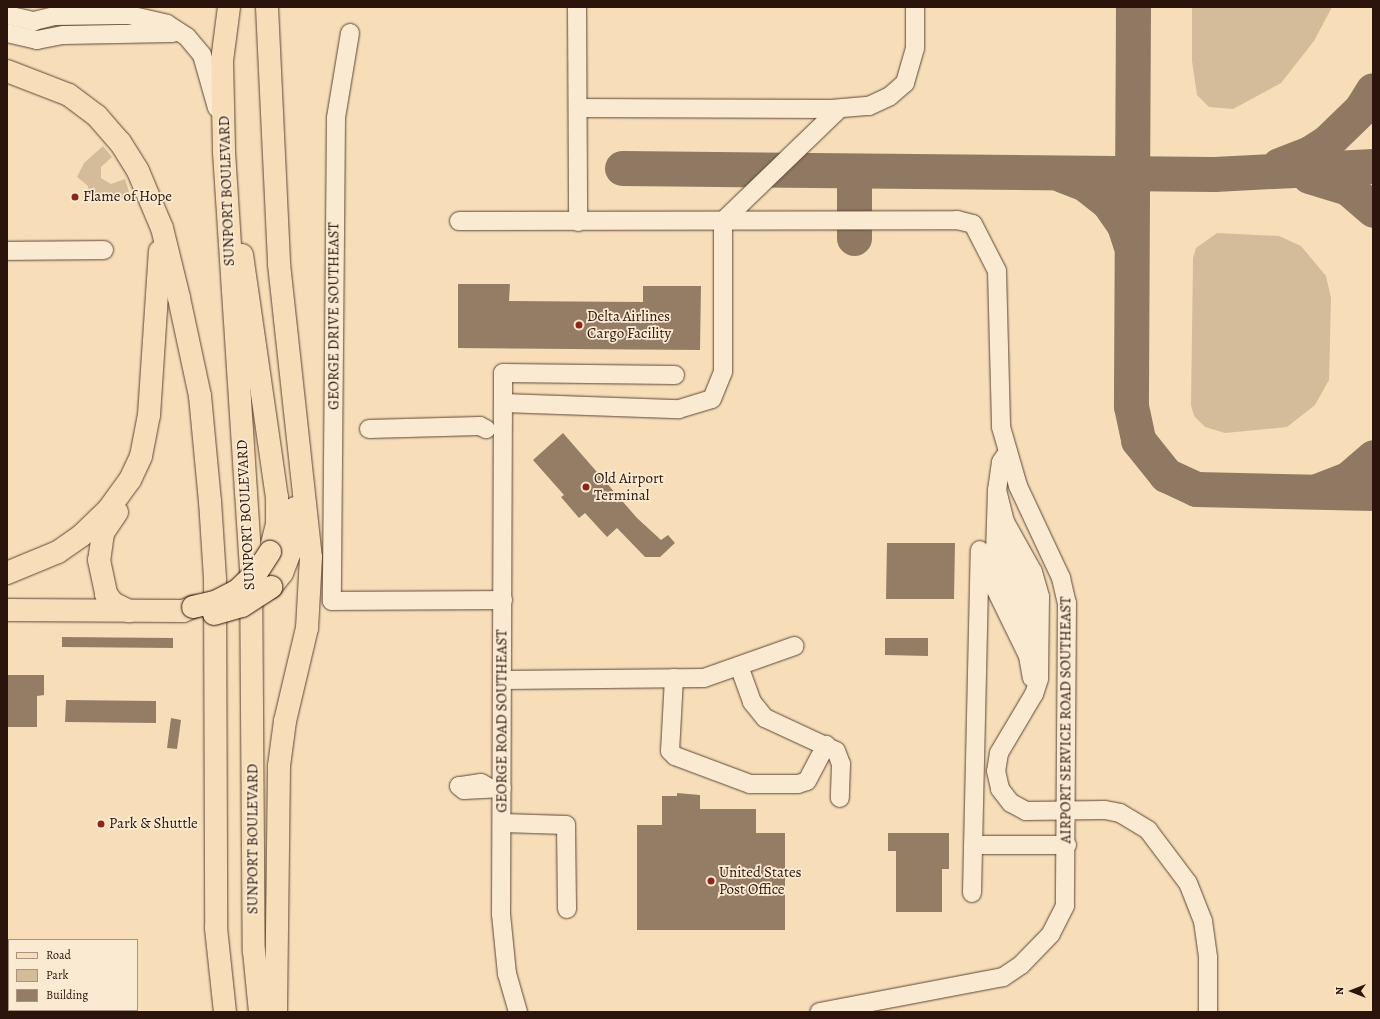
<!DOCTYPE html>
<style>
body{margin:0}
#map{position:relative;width:1380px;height:1019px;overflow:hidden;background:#f7deb9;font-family:Alegreya,serif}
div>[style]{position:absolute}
.green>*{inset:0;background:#d4bc9b}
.taxiway>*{height:35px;margin:-17.5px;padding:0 17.5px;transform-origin:17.5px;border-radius:17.5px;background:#907962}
.building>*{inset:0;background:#957d65}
.roads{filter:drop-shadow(0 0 1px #5d4636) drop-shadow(0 0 1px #5d4636)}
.minor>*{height:18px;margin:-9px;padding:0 9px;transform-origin:9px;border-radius:9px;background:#faead2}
.major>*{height:22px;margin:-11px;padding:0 11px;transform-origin:11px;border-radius:11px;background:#f7deb9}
.bridges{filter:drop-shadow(0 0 1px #2a140b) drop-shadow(0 0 1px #2a140b)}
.major-bridge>*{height:22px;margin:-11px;padding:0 11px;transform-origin:11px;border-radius:11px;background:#f7deb9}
.dots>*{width:11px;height:11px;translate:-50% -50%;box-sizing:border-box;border:2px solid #faead2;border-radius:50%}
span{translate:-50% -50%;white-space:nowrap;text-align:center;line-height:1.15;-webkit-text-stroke:3.5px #faead2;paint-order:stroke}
.street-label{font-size:15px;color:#2a140b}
.poi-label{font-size:15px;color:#2a140b}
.left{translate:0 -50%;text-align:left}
.frame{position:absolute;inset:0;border:8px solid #2a140b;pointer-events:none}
.legend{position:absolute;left:8px;top:939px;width:130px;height:72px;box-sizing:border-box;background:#faead2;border:1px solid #a79482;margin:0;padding:5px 7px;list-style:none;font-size:12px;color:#2a140b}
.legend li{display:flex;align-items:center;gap:8px;height:20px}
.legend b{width:20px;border:1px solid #a79482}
.north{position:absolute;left:1332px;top:971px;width:40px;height:40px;-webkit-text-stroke:3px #faead2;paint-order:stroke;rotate:270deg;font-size:11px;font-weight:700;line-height:16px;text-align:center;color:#2a140b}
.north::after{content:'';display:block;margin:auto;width:14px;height:18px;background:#2a140b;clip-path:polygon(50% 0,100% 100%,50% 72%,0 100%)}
</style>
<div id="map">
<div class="green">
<div style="clip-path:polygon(1192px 7px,1332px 7px,1314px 41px,1281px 83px,1233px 109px,1209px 107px,1197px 95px,1192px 61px)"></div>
<div style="clip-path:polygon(103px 146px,112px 157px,101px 167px,101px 178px,111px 184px,125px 179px,130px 195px,115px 201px,89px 201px,88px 186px,77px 177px,84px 163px)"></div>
<div style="clip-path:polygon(1217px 233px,1279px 236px,1301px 246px,1326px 276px,1331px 298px,1329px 380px,1315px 405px,1287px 427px,1225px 433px,1205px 427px,1194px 416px,1191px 405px,1193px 258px,1196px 248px)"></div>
</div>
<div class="taxiway">
<div style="left:1133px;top:7px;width:399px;rotate:90.3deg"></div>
<div style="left:1131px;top:406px;width:35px;rotate:78deg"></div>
<div style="left:1138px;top:440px;width:45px;rotate:51.3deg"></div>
<div style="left:1166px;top:475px;width:33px;rotate:25deg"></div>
<div style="left:1196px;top:489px;width:177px;rotate:1.3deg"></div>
<div style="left:1279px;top:165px;width:33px;rotate:-21deg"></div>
<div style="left:1310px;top:153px;width:20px;rotate:-33deg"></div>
<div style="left:1327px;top:142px;width:47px;rotate:-44.1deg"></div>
<div style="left:1361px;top:109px;width:22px;rotate:-58deg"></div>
<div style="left:622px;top:168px;width:592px;rotate:0.58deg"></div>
<div style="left:1214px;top:174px;width:159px;rotate:-2.9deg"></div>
<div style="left:854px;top:171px;width:67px;rotate:90deg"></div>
<div style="left:1062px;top:175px;width:25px;rotate:21deg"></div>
<div style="left:1085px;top:184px;width:29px;rotate:38deg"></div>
<div style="left:1108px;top:202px;width:28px;rotate:55deg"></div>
<div style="left:1124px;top:225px;width:20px;rotate:72deg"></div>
<div style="left:1309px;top:176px;width:41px;rotate:17.1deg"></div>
<div style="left:1348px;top:188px;width:33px;rotate:41deg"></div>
<div style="left:1319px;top:490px;width:31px;rotate:-21deg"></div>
<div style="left:1348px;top:479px;width:33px;rotate:-41deg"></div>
</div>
<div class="building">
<div style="clip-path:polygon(458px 284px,510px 284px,509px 301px,643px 302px,643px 286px,701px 286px,700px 350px,458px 348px)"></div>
<div style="clip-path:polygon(563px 433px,637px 518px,661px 540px,668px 535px,675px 543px,660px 557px,645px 557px,617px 528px,607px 537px,585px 513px,579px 518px,561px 497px,564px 495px,533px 460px)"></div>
<div style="clip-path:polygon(887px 543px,955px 543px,954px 599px,886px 599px)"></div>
<div style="clip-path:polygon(62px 637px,173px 638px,173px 648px,62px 647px)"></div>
<div style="clip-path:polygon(885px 638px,928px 638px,928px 656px,885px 655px)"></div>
<div style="clip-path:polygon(7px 675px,44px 675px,44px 695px,37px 696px,37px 727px,7px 727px)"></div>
<div style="clip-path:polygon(66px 700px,156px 701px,156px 723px,65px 722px)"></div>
<div style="clip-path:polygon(171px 718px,181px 720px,177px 749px,167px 748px)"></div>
<div style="clip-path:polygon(677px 793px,700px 795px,700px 809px,756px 809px,756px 833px,785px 833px,785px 930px,637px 930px,637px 825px,662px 825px,662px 796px,677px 796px)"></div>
<div style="clip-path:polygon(888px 833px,949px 833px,949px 869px,942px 869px,942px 912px,896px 912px,896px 851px,888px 851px)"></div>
</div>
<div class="roads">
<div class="minor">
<div style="left:577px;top:7px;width:215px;rotate:89.7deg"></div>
<div style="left:7px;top:15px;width:28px;rotate:13deg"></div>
<div style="left:34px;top:21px;width:21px;rotate:-14deg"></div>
<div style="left:54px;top:16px;width:75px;rotate:-0.8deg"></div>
<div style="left:129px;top:15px;width:39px;rotate:13deg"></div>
<div style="left:167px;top:24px;width:24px;rotate:33deg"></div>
<div style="left:187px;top:37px;width:23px;rotate:50deg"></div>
<div style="left:202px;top:55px;width:55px;rotate:74.2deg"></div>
<div style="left:7px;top:33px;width:31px;rotate:13deg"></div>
<div style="left:37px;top:40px;width:26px;rotate:-11deg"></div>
<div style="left:63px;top:35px;width:110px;rotate:-1deg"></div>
<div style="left:350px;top:33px;width:86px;rotate:99.4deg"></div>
<div style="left:336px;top:118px;width:483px;rotate:90.5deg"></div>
<div style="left:332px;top:601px;width:171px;rotate:-0.3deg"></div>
<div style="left:578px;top:108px;width:253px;rotate:0.2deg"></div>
<div style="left:831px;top:109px;width:38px;rotate:-5deg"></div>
<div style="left:869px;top:106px;width:23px;rotate:-25deg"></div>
<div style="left:890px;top:96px;width:20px;rotate:-41deg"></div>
<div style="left:905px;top:83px;width:36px;rotate:-74deg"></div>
<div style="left:915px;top:48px;width:41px;rotate:-90deg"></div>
<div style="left:459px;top:221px;width:498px;rotate:-0.1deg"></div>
<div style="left:957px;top:220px;width:16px;rotate:14deg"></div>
<div style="left:973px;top:224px;width:53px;rotate:62.9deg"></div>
<div style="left:997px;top:271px;width:156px;rotate:88.5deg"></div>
<div style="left:1001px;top:427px;width:61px;rotate:73.9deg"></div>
<div style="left:1018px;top:486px;width:102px;rotate:64.9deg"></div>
<div style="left:1061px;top:578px;width:26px;rotate:77deg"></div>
<div style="left:1067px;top:603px;width:303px;rotate:90.4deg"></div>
<div style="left:1065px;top:906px;width:31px;rotate:117deg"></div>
<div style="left:1051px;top:934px;width:43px;rotate:134.1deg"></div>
<div style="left:1021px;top:965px;width:22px;rotate:146deg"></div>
<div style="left:1003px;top:977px;width:187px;rotate:169.2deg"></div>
<div style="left:7px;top:251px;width:97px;rotate:-0.6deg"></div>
<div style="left:503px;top:403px;width:30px;rotate:-90deg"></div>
<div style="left:503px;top:373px;width:172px;rotate:0.7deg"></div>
<div style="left:369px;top:429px;width:111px;rotate:-1.5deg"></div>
<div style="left:480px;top:426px;width:7px;rotate:27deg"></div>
<div style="left:1008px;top:452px;width:12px;rotate:125deg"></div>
<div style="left:1001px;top:462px;width:28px;rotate:98deg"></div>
<div style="left:997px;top:490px;width:96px;rotate:91.8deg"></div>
<div style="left:994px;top:586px;width:78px;rotate:64.1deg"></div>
<div style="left:1028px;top:656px;width:22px;rotate:80deg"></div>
<div style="left:997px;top:490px;width:33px;rotate:76deg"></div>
<div style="left:1005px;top:522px;width:57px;rotate:60.8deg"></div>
<div style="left:1033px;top:572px;width:26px;rotate:74deg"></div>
<div style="left:1040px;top:597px;width:82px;rotate:90.7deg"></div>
<div style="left:1039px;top:679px;width:16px;rotate:108deg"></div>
<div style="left:1034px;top:694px;width:69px;rotate:120.7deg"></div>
<div style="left:999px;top:753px;width:18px;rotate:99deg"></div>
<div style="left:996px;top:771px;width:18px;rotate:77deg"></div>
<div style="left:1000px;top:789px;width:18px;rotate:52deg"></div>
<div style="left:1011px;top:803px;width:17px;rotate:28deg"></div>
<div style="left:1026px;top:811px;width:79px;rotate:-0.7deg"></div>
<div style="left:1105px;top:810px;width:15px;rotate:11deg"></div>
<div style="left:1120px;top:813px;width:33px;rotate:31deg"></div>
<div style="left:1148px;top:830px;width:66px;rotate:53deg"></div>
<div style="left:1188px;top:883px;width:41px;rotate:68.5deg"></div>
<div style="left:1203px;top:921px;width:37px;rotate:82deg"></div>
<div style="left:1208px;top:958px;width:54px;rotate:90deg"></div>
<div style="left:997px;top:534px;width:89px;rotate:63.1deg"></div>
<div style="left:999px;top:571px;width:81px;rotate:64.4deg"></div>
<div style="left:739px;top:666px;width:38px;rotate:70deg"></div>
<div style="left:752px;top:702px;width:21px;rotate:51deg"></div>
<div style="left:765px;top:718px;width:78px;rotate:24.9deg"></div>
<div style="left:836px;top:751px;width:14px;rotate:69deg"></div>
<div style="left:841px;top:764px;width:34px;rotate:92deg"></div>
<div style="left:674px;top:678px;width:73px;rotate:93.1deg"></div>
<div style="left:670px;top:751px;width:7px;rotate:45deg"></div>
<div style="left:675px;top:756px;width:80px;rotate:20.5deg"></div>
<div style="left:750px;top:784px;width:48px"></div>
<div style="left:798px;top:784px;width:9px;rotate:-18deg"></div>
<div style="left:807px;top:781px;width:41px;rotate:-62.2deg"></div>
<div style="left:503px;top:680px;width:201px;rotate:-0.6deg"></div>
<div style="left:704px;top:678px;width:96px;rotate:-19.4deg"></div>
<div style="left:490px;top:788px;width:10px;rotate:-151deg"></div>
<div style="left:481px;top:783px;width:22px;rotate:172deg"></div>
<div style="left:459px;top:786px;width:6px;rotate:39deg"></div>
<div style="left:464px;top:790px;width:38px;rotate:-3deg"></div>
<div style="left:502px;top:823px;width:64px;rotate:1.8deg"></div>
<div style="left:566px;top:825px;width:84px;rotate:89.3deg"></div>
<div style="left:973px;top:845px;width:94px"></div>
<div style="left:972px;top:893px;width:343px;rotate:-88.7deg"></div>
<div style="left:518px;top:1012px;width:40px;rotate:-106deg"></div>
<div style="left:507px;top:974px;width:60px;rotate:-95.7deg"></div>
<div style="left:501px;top:914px;width:511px;rotate:-89.78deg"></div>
<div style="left:503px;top:403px;width:176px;rotate:2deg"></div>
<div style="left:679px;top:409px;width:34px;rotate:-17deg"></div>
<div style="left:712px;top:399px;width:29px;rotate:-68deg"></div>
<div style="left:723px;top:372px;width:151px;rotate:-90deg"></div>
<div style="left:723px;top:221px;width:161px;rotate:-44deg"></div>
</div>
<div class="major">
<div style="left:229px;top:7px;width:54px;rotate:97.4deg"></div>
<div style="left:222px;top:61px;width:91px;rotate:88.7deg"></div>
<div style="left:224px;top:152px;width:414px;rotate:86.3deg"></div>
<div style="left:251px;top:565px;width:386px;rotate:89.6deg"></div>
<div style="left:254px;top:951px;width:61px;rotate:84.4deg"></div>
<div style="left:267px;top:7px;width:257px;rotate:87.3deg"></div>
<div style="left:279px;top:264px;width:295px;rotate:83.8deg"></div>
<div style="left:311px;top:557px;width:71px;rotate:93.2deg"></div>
<div style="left:307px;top:628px;width:96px;rotate:103.3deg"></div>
<div style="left:285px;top:721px;width:45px;rotate:97.6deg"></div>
<div style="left:279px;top:766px;width:246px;rotate:90.7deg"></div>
<div style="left:7px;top:71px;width:66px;rotate:21.2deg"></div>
<div style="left:69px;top:95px;width:35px;rotate:37deg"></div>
<div style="left:97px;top:116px;width:35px;rotate:49deg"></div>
<div style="left:120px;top:142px;width:34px;rotate:58deg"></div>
<div style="left:138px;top:171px;width:62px;rotate:67.2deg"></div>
<div style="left:162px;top:228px;width:72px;rotate:76.3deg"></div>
<div style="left:179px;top:298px;width:100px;rotate:77.9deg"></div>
<div style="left:200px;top:396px;width:105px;rotate:84.6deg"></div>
<div style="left:210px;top:501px;width:78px;rotate:86.3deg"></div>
<div style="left:215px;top:579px;width:349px;rotate:89.8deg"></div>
<div style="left:216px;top:928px;width:84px;rotate:83.9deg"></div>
<div style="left:242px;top:255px;width:245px;rotate:81.8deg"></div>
<div style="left:277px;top:497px;width:27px;rotate:90deg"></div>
<div style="left:277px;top:524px;width:29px;rotate:104deg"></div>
<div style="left:117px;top:512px;width:25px;rotate:124deg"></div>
<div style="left:103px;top:533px;width:27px;rotate:98deg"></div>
<div style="left:99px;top:560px;width:35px;rotate:78deg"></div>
<div style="left:106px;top:594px;width:11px;rotate:52deg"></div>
<div style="left:113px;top:603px;width:18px;rotate:27deg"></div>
<div style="left:7px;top:573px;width:55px;rotate:-22.4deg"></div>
<div style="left:58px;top:552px;width:29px;rotate:-35deg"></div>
<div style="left:82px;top:535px;width:36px;rotate:-44deg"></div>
<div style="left:108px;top:510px;width:37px;rotate:-54deg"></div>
<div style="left:130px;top:480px;width:26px;rotate:-65deg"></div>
<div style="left:141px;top:456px;width:42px;rotate:-79deg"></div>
<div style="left:149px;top:415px;width:164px;rotate:-86.2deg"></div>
<div style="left:271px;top:587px;width:18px;rotate:-52deg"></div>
<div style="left:282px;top:573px;width:31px;rotate:-69deg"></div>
<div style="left:293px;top:544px;width:36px;rotate:-87deg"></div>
<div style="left:7px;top:610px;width:176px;rotate:0.3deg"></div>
<div style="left:183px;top:611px;width:11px;rotate:-22deg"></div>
</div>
</div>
<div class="bridges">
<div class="major-bridge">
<div style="left:193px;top:607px;width:23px;rotate:-13deg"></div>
<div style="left:215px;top:602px;width:25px;rotate:-27deg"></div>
<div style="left:237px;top:591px;width:28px;rotate:-44deg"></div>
<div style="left:257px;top:572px;width:24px;rotate:-57deg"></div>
<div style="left:214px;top:614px;width:29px;rotate:-16deg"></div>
<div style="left:242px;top:606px;width:35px;rotate:-33deg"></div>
</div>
</div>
<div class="dots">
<div style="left:75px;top:197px;background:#8f2418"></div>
<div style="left:579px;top:325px;background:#8f2418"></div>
<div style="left:586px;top:487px;background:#8f2418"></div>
<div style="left:101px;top:824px;background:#8f2418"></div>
<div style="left:711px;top:881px;background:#8f2418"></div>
</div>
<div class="street-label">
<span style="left:227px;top:191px;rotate:-92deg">SUNPORT BOULEVARD</span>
<span style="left:334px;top:316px;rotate:-90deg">GEORGE DRIVE SOUTHEAST</span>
<span style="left:246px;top:515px;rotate:-93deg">SUNPORT BOULEVARD</span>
<span style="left:1066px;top:720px;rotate:-90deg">AIRPORT SERVICE ROAD SOUTHEAST</span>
<span style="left:502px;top:721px;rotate:-90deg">GEORGE ROAD SOUTHEAST</span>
<span style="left:253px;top:839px;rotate:-90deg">SUNPORT BOULEVARD</span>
</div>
<div class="poi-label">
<span class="left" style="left:83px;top:197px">Flame of Hope</span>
<span class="left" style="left:587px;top:325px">Delta Airlines<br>Cargo Facility</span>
<span class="left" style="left:594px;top:487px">Old Airport<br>Terminal</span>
<span class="left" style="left:109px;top:824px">Park &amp; Shuttle</span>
<span class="left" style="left:719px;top:881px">United States<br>Post Office</span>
</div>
<div class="frame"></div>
<ul class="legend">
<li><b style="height:5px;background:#f7deb9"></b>Road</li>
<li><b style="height:11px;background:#d4bc9b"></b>Park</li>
<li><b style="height:11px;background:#957d65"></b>Building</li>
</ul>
<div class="north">N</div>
</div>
